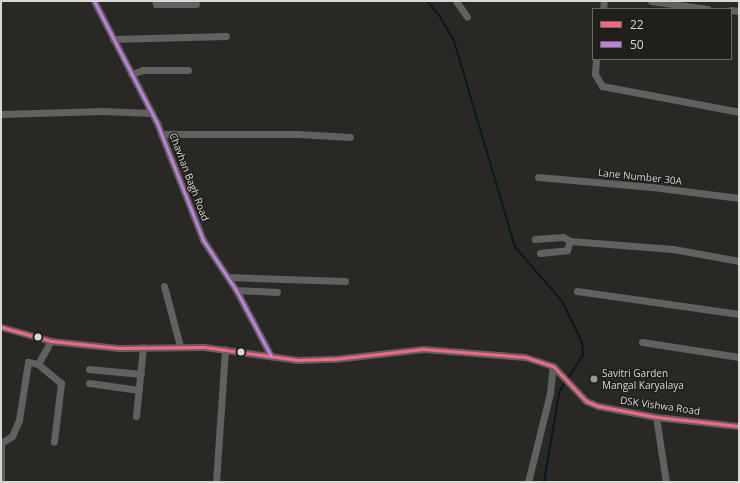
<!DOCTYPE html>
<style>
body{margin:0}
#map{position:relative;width:740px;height:483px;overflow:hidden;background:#292825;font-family:"Open Sans",sans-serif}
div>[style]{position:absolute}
.stream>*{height:2px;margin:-1px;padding:0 1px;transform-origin:1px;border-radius:1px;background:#071920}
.minor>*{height:7px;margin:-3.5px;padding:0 3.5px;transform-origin:3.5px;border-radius:3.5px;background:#606160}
.bus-1>*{height:3px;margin:-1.5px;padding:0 1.5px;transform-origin:1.5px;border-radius:1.5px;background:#fa6682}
.bus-2>*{height:3px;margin:-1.5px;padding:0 1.5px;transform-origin:1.5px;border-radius:1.5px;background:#c07fdc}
.dots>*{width:11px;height:11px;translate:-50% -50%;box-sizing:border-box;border:2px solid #211f1a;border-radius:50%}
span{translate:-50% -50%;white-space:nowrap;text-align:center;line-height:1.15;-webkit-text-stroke:3px #211f1a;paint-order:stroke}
.street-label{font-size:10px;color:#d9d8d4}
.poi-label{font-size:10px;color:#d9d8d4}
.left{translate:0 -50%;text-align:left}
.frame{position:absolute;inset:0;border:2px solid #d9d8d4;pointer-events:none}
.legend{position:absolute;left:592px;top:8px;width:140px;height:52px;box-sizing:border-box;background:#211f1a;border:1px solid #6b6964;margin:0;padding:5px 7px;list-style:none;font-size:12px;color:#d9d8d4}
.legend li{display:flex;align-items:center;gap:8px;height:20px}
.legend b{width:20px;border:1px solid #6b6964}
</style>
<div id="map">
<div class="stream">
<div style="left:427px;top:1px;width:18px;rotate:49deg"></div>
<div style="left:439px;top:15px;width:30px;rotate:60deg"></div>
<div style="left:454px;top:41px;width:215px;rotate:73.5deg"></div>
<div style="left:515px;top:247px;width:72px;rotate:49deg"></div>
<div style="left:562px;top:301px;width:46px;rotate:64deg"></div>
<div style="left:582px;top:342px;width:13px;rotate:86deg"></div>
<div style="left:583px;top:355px;width:27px;rotate:123deg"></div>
<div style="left:544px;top:482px;width:90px;rotate:-80.4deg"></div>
<div style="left:559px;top:393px;width:13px;rotate:-61deg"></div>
</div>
<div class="minor">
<div style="left:94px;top:1px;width:137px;rotate:62.7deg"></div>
<div style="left:157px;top:123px;width:126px;rotate:68.5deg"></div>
<div style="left:203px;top:240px;width:60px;rotate:56.6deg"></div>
<div style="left:236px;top:290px;width:75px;rotate:62.1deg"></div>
<div style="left:155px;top:1px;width:3px;rotate:72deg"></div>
<div style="left:156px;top:4px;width:40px"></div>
<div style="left:456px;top:1px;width:19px;rotate:55deg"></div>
<div style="left:651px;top:1px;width:57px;rotate:8.1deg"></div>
<div style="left:603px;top:9px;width:8px;rotate:-83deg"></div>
<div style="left:731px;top:10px;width:8px;rotate:7deg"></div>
<div style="left:113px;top:39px;width:113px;rotate:-1.5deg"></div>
<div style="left:596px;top:59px;width:15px;rotate:94deg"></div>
<div style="left:595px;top:74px;width:14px;rotate:60deg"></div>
<div style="left:602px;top:86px;width:139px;rotate:10.7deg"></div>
<div style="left:131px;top:74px;width:13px;rotate:-18deg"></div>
<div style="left:143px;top:70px;width:45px"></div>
<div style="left:1px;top:114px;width:102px;rotate:-1.7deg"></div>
<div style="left:103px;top:111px;width:49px;rotate:2.3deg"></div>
<div style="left:161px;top:134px;width:137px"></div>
<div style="left:298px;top:134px;width:52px;rotate:3.3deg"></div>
<div style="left:538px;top:177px;width:114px;rotate:5deg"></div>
<div style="left:652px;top:187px;width:88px;rotate:7.2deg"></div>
<div style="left:535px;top:239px;width:28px;rotate:-4deg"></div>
<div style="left:563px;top:237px;width:8px;rotate:30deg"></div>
<div style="left:570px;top:241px;width:103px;rotate:4.4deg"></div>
<div style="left:673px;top:249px;width:67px;rotate:10.3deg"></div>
<div style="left:540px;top:253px;width:27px;rotate:-6deg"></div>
<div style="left:567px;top:250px;width:9px;rotate:-72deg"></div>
<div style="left:228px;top:277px;width:117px;rotate:2deg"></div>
<div style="left:164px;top:286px;width:62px;rotate:75.1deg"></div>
<div style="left:236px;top:290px;width:41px;rotate:2.8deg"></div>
<div style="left:577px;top:291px;width:164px;rotate:8.1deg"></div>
<div style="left:1px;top:327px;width:52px;rotate:15.6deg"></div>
<div style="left:51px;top:341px;width:68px;rotate:5.9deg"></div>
<div style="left:119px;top:348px;width:85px;rotate:-0.7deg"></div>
<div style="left:204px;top:347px;width:95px;rotate:7.9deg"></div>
<div style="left:298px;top:360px;width:36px;rotate:-2deg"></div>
<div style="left:334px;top:359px;width:90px;rotate:-6.4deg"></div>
<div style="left:423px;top:349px;width:102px;rotate:4.5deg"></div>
<div style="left:525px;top:357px;width:29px;rotate:18deg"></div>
<div style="left:553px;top:366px;width:48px;rotate:46.7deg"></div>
<div style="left:586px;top:401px;width:13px;rotate:23deg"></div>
<div style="left:598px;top:406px;width:59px;rotate:10.7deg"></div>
<div style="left:656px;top:417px;width:83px;rotate:6.2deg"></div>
<div style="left:642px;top:342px;width:98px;rotate:8.8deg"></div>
<div style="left:38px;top:364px;width:30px;rotate:40deg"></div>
<div style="left:61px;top:383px;width:59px;rotate:96.8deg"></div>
<div style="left:89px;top:369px;width:52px;rotate:5.5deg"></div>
<div style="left:89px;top:383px;width:50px;rotate:8deg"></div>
<div style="left:136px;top:416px;width:69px;rotate:-84.2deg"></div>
<div style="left:656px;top:417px;width:66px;rotate:81.3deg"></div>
<div style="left:1px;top:443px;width:13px;rotate:-32deg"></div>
<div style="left:12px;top:436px;width:17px;rotate:-66deg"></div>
<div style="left:19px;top:420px;width:59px;rotate:-81.2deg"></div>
<div style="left:28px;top:362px;width:10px;rotate:11deg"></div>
<div style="left:38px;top:364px;width:26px;rotate:-61deg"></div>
<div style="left:1px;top:443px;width:39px;rotate:90deg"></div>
<div style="left:216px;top:482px;width:133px;rotate:-86.1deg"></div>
<div style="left:528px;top:482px;width:92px;rotate:-76.1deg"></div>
<div style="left:550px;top:393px;width:27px;rotate:-84deg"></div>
</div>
<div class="bus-1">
<div style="left:1px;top:327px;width:52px;rotate:15.6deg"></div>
<div style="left:51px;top:341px;width:68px;rotate:5.9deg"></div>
<div style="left:119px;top:348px;width:85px;rotate:-0.7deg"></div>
<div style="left:204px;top:347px;width:95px;rotate:7.9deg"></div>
<div style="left:298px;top:360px;width:36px;rotate:-2deg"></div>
<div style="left:334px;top:359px;width:90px;rotate:-6.4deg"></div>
<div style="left:423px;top:349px;width:102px;rotate:4.5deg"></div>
<div style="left:525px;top:357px;width:29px;rotate:18deg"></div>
<div style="left:553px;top:366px;width:48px;rotate:46.7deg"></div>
<div style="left:586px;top:401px;width:13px;rotate:23deg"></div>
<div style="left:598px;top:406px;width:59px;rotate:10.7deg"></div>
<div style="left:656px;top:417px;width:83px;rotate:6.2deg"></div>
</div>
<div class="bus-2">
<div style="left:94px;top:1px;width:137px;rotate:62.7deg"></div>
<div style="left:157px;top:123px;width:126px;rotate:68.5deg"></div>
<div style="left:203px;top:240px;width:60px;rotate:56.6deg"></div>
<div style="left:236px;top:290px;width:75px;rotate:62.1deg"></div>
</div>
<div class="dots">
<div style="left:38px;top:337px;background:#d9d8d4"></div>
<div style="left:241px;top:352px;background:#d9d8d4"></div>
<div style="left:594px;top:379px;background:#9b9a97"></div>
</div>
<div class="street-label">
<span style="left:189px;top:177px;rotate:69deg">Chavhan Bagh Road</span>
<span style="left:640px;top:177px;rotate:6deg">Lane Number 30A</span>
<span style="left:660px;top:406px;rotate:8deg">DSK Vishwa Road</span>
</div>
<div class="poi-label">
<span class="left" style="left:602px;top:379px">Savitri Garden<br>Mangal Karyalaya</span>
</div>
<div class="frame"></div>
<ul class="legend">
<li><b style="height:5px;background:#fa6682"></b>22</li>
<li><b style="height:5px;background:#c07fdc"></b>50</li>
</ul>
</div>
